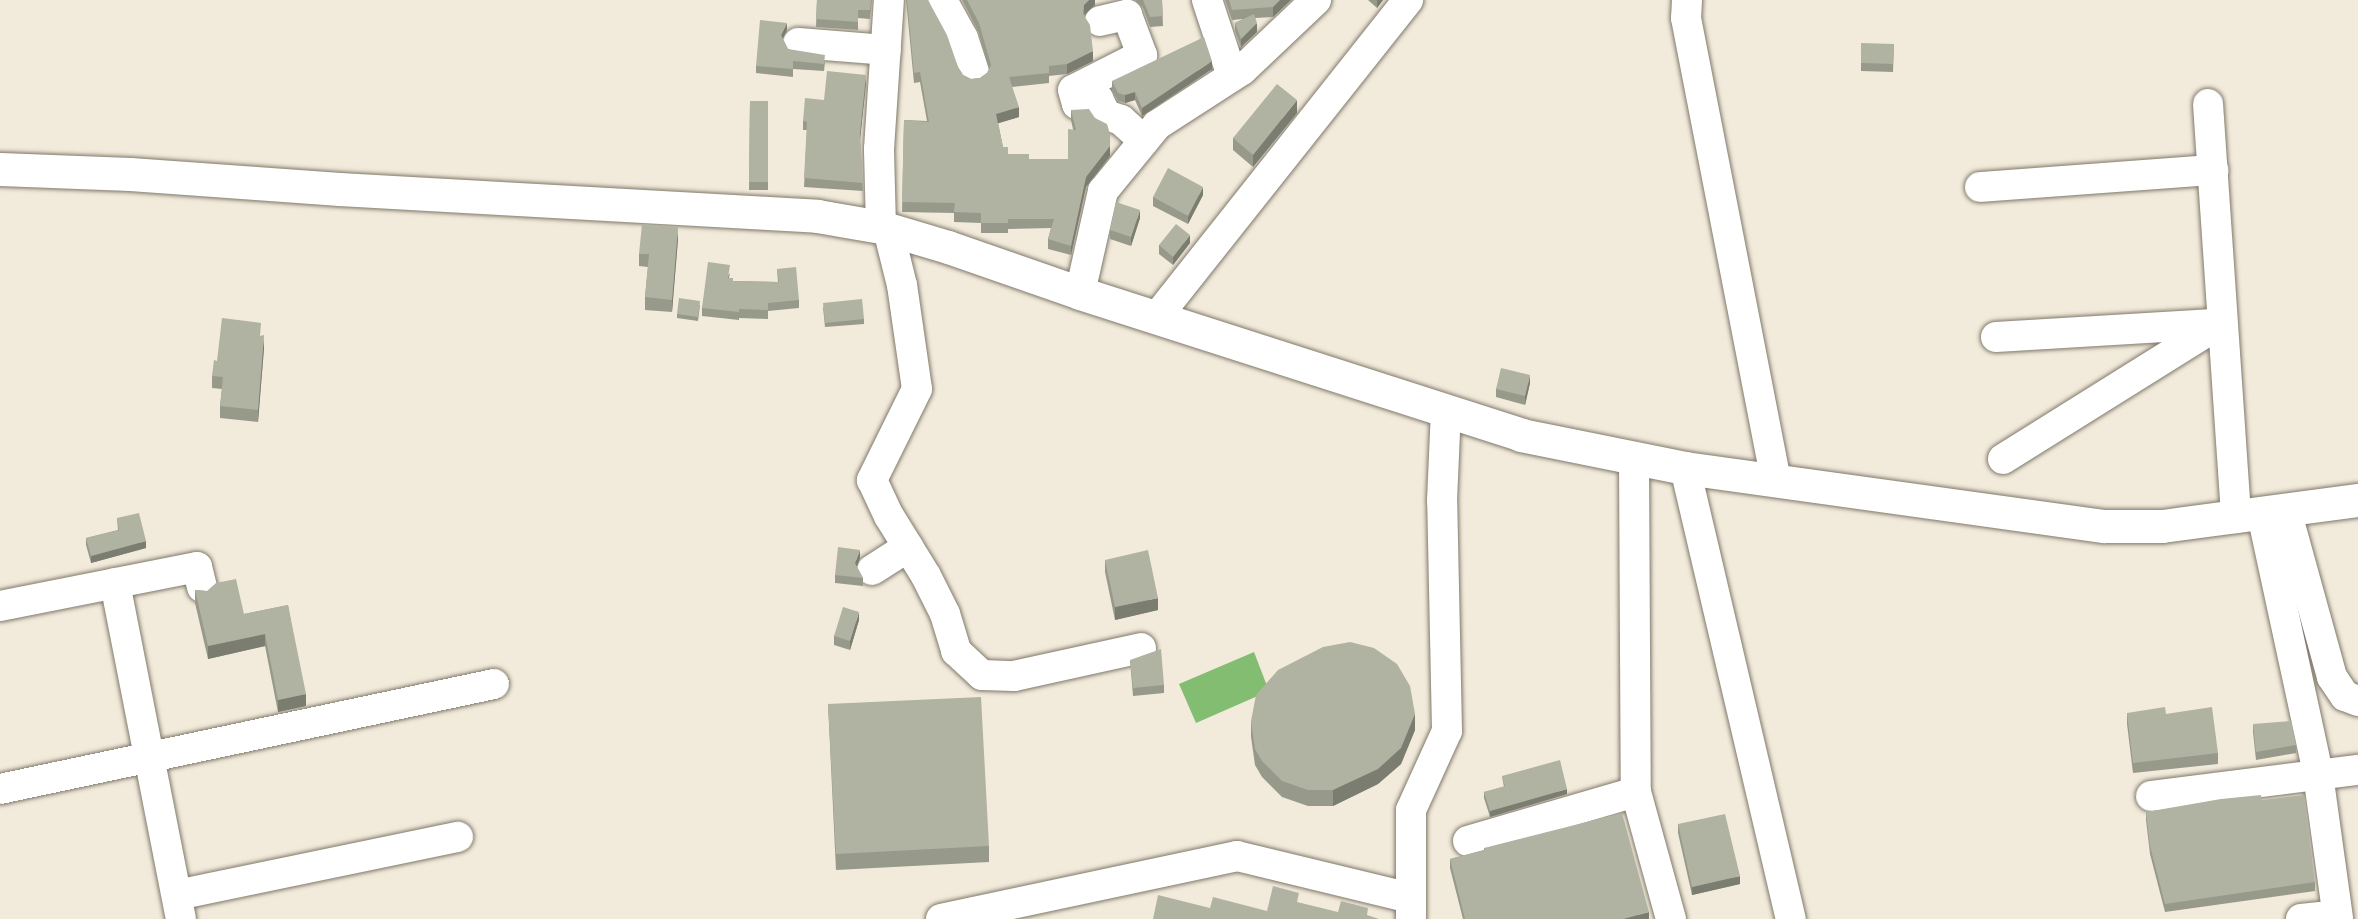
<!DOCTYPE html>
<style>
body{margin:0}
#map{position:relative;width:2358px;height:919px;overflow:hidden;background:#f2ebdb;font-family:Jost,sans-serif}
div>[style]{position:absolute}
.water>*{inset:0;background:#82bd72}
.roads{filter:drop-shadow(0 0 2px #80796b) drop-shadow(0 0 2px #80796b)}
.minor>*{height:30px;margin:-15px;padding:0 15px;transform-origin:15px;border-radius:15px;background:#fff}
.major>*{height:33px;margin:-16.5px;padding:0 16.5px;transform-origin:16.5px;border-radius:16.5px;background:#fff}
.wall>*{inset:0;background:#97998b}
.shaded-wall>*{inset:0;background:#7b7d71}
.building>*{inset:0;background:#b0b2a2}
span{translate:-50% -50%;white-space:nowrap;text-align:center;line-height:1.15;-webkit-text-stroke:6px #fef8eb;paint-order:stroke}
</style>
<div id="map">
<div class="water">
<div style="clip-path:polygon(1254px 652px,1269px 691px,1196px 723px,1179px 684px)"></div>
</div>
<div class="roads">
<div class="minor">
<div style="left:942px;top:0;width:43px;rotate:61.1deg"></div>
<div style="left:963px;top:38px;width:36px;rotate:72deg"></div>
<div style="left:1207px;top:0;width:80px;rotate:71.8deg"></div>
<div style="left:1687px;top:0;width:18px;rotate:93deg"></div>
<div style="left:1686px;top:18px;width:472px;rotate:79deg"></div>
<div style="left:1100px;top:21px;width:28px;rotate:-13deg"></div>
<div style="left:1127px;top:15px;width:43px;rotate:69.4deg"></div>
<div style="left:1142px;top:55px;width:77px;rotate:153.1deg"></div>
<div style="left:1073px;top:90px;width:15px;rotate:74deg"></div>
<div style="left:1077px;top:104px;width:22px;rotate:-13deg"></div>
<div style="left:1098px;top:99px;width:18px;rotate:63deg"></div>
<div style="left:1106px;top:115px;width:16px;rotate:18deg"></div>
<div style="left:1121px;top:120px;width:31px;rotate:42deg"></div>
<div style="left:798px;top:43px;width:88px;rotate:4.5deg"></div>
<div style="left:2208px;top:104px;width:415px;rotate:86.1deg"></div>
<div style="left:1980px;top:187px;width:234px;rotate:-4.2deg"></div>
<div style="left:881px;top:227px;width:78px;rotate:-91.5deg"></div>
<div style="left:879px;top:149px;width:149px;rotate:-86.2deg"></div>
<div style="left:888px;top:229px;width:58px;rotate:76deg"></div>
<div style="left:902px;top:285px;width:105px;rotate:81.8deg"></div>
<div style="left:917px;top:389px;width:102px;rotate:116.3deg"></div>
<div style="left:872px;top:480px;width:40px;rotate:65deg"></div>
<div style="left:889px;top:516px;width:70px;rotate:58.3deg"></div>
<div style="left:926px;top:576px;width:42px;rotate:63.4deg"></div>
<div style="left:945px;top:614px;width:39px;rotate:73deg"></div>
<div style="left:956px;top:651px;width:35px;rotate:43deg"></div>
<div style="left:982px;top:675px;width:32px;rotate:2deg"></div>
<div style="left:1014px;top:676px;width:130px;rotate:-12.4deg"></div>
<div style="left:1080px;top:293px;width:105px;rotate:-77.3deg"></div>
<div style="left:1103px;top:191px;width:85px;rotate:-50.7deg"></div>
<div style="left:1157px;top:125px;width:101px;rotate:-32.9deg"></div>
<div style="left:1242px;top:70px;width:102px;rotate:-43.4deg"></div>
<div style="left:1156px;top:318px;width:406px;rotate:-51.6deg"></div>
<div style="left:1996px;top:337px;width:222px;rotate:-3.4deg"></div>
<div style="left:1634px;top:458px;width:334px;rotate:89.7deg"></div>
<div style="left:1636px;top:792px;width:132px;rotate:74.6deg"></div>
<div style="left:2003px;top:459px;width:257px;rotate:-32deg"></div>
<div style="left:1685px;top:468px;width:463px;rotate:76.8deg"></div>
<div style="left:2286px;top:510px;width:173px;rotate:74.6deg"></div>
<div style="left:2332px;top:677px;width:23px;rotate:56deg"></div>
<div style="left:2345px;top:696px;width:14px;rotate:21deg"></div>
<div style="left:2262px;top:514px;width:266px;rotate:77.8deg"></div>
<div style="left:2318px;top:774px;width:146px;rotate:82.1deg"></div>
<div style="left:872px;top:570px;width:43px;rotate:-32.6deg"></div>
<div style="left:115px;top:583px;width:342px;rotate:78.9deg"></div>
<div style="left:0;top:606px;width:201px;rotate:-11.2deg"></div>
<div style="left:197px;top:567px;width:21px;rotate:76deg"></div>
<div style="left:0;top:789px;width:505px;rotate:-12deg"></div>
<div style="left:2151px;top:796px;width:209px;rotate:-7.2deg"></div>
<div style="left:1468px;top:841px;width:175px;rotate:-16.3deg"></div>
<div style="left:177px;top:895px;width:287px;rotate:-11.7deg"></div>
<div style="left:941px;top:919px;width:303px;rotate:-12deg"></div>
<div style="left:1237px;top:856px;width:179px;rotate:13.6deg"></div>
<div style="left:1411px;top:919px;width:109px;rotate:-90deg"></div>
<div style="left:1411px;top:810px;width:87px;rotate:-65.5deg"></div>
<div style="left:1447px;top:731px;width:230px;rotate:-91.2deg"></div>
<div style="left:1442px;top:501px;width:91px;rotate:-87.5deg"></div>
<div style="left:2301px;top:919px;width:36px;rotate:-6deg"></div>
</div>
<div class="major">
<div style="left:0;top:169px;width:130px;rotate:2.2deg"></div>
<div style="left:130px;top:174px;width:210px;rotate:4.1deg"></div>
<div style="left:339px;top:189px;width:479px;rotate:3.2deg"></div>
<div style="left:817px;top:216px;width:65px;rotate:9.8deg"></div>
<div style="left:881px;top:227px;width:70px;rotate:16.6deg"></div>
<div style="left:948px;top:247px;width:140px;rotate:19.2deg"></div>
<div style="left:1080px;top:293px;width:463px;rotate:17.8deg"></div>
<div style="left:1521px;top:435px;width:167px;rotate:11.4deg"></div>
<div style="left:1685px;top:468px;width:423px;rotate:7.9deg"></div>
<div style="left:2104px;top:526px;width:58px"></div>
<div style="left:2162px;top:526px;width:198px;rotate:-7.6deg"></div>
</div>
</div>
<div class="wall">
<div style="clip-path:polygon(817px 0,872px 0,870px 19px,858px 18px,858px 30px,816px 27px)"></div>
<div style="clip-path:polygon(906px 0,928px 0,958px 67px,963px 75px,971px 79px,980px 78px,987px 73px,989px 69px,979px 33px,962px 0,1095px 0,1095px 5px,1084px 15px,1093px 61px,1067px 74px,1049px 76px,1049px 83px,1012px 87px,1019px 117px,998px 123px,1003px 147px,1008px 154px,1029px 159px,1068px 159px,1073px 129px,1071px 120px,1071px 110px,1095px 118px,1110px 134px,1110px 156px,1086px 187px,1071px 255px,1048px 249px,1048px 239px,1051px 228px,1008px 229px,1008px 233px,981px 233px,981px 223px,954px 222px,954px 213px,902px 212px,904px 120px,927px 121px,920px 82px,914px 83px)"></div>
<div style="clip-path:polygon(1135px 0,1162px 0,1163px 26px,1150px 27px,1143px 8px)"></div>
<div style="clip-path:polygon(1225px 0,1291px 0,1273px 17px,1255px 18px,1257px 32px,1241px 47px,1235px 31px,1235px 23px,1243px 19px,1232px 20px)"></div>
<div style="clip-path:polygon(1368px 0,1383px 0,1377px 8px)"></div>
<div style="clip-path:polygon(787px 30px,783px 39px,788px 49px,825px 62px,824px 71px,793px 69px,793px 77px,756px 73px,756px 66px)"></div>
<div style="clip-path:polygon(1894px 44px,1893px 72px,1861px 71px,1861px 63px)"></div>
<div style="clip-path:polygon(1212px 69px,1142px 116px,1135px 100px,1125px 103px,1118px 101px,1112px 90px,1112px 81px)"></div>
<div style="clip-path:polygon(866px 83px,860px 138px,863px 191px,804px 187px,807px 130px,803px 130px,803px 121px,824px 100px)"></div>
<div style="clip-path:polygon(750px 101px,768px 101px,768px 190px,749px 190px)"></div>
<div style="clip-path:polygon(1297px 113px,1253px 167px,1233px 150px,1233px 138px)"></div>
<div style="clip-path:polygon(1203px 195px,1188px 224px,1153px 206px,1153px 197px)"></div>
<div style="clip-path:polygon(1140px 218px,1131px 246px,1110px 239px,1110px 230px)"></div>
<div style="clip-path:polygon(678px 239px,672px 312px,645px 310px,645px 297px,648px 267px,639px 266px,639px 254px)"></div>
<div style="clip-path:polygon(1190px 243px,1173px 265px,1159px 254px,1159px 245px)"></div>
<div style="clip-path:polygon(777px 269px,799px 300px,799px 308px,768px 311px,768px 319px,739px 318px,739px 320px,702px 316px,702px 308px,730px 273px,729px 278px,733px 281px,778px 282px)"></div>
<div style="clip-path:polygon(700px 305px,698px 321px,677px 318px,677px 314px)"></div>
<div style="clip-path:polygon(823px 307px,864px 319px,864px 324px,825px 327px)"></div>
<div style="clip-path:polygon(261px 336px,264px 348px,258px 422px,220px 418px,220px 406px,222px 389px,212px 388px,212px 376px,217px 361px)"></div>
<div style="clip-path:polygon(1530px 383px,1525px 405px,1496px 397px,1496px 389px)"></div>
<div style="clip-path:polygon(117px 518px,146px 548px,91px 563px,86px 545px,86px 538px,118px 530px)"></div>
<div style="clip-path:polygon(860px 558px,857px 567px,863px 578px,863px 586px,835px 583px,835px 575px)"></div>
<div style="clip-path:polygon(1105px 560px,1158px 610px,1115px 620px,1105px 572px)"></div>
<div style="clip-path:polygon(195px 590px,207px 591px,244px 614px,288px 605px,306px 706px,278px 712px,265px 646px,208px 659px,195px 603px)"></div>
<div style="clip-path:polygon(859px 620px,850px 650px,834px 645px,834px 636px)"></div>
<div style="clip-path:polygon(1130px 660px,1164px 685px,1164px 693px,1133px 696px)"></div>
<div style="clip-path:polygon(828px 704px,989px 846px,989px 862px,836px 870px)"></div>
<div style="clip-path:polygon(2127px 713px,2166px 714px,2218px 753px,2218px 764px,2133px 773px,2127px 724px)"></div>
<div style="clip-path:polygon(1251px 721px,1415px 730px,1401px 764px,1378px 784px,1333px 806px,1308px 806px,1282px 797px,1262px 777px,1255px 765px,1251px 737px)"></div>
<div style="clip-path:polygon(2253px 724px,2296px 745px,2296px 753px,2256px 760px,2253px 732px)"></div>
<div style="clip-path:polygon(1502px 776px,1567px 794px,1490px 817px,1484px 798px,1484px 792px,1504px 787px)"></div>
<div style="clip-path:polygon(2262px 800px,2315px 882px,2315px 891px,2165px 912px,2150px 854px,2146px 820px,2146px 812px)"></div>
<div style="clip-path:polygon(1678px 824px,1740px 884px,1692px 895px,1678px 833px)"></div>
<div style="clip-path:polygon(1484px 848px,1649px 919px,1463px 919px,1450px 868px,1450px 859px,1484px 850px)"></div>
</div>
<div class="shaded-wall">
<div style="clip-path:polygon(1089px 0,1095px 0,1095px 5px,1084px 15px,1084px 5px)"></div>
<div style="clip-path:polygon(1280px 0,1291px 0,1273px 17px,1273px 7px)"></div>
<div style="clip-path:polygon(1377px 0,1383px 0,1377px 8px)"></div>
<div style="clip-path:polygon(787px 23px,787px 30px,781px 42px,781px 35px)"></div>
<div style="clip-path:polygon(1257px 23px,1257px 32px,1241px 47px,1241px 39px)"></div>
<div style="clip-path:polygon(1093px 51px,1093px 61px,1067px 74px,1067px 64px)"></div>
<div style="clip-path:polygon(1212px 61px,1212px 69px,1142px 116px,1142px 108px)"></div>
<div style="clip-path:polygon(866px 75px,866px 83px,860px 141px,860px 133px)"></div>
<div style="clip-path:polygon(1135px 92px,1135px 100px,1125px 103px,1125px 95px)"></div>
<div style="clip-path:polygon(1297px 100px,1297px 113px,1253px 167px,1253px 155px)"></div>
<div style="clip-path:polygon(1019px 107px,1019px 117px,996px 124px,996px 114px)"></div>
<div style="clip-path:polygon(1110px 146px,1110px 156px,1086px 187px,1071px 255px,1071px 246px,1086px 177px)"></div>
<div style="clip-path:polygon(1203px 187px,1203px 195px,1188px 224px,1188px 216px)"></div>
<div style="clip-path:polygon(1140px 210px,1140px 218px,1131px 246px,1131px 237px)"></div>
<div style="clip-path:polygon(678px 227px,678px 239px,672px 312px,672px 300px)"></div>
<div style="clip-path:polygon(1190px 235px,1190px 243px,1173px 265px,1173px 257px)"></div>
<div style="clip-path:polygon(264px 335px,264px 348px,258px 422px,258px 410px)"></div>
<div style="clip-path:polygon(1530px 375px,1530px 383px,1525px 405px,1525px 396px)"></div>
<div style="clip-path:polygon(146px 541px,146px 548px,91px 563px,91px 556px)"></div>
<div style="clip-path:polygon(860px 550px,860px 558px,855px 571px,855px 563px)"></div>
<div style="clip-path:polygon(1158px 598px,1158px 610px,1115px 620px,1115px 607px)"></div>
<div style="clip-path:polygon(859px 612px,859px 620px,850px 650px,850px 641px)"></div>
<div style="clip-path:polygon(265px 634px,265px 646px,208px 659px,208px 646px)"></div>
<div style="clip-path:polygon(306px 694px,306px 706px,278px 712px,278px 700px)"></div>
<div style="clip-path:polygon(1415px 714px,1415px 730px,1401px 764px,1378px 784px,1333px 806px,1333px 790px)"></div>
<div style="clip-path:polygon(1567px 789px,1567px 794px,1490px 817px,1490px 811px)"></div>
<div style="clip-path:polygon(1740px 876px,1740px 884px,1692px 895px,1692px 887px)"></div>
<div style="clip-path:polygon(1649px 912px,1649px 919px,1623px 919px)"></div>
</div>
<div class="building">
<div style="clip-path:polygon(817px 0,871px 0,870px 10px,858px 10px,858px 22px,816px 19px)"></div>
<div style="clip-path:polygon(907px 0,928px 0,947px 35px,958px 67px,963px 75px,971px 79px,980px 78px,987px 73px,991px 65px,979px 23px,967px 0,1089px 0,1084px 5px,1083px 14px,1090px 25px,1093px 51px,1067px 64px,1049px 66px,1049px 73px,1009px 77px,1019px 107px,996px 114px,1003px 147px,1008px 147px,1008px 154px,1029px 154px,1029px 159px,1068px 159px,1068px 129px,1076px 130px,1071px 110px,1089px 109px,1095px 118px,1107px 124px,1110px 134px,1110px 146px,1086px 177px,1071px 246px,1048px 239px,1054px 219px,1008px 219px,1008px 223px,981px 223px,981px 213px,954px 212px,955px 203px,902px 202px,904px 120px,929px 122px,920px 72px,914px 73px)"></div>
<div style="clip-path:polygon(1143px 0,1162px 0,1163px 16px,1150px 17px)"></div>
<div style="clip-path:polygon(1229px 0,1280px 0,1273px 7px,1232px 10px)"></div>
<div style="clip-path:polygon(1254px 14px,1257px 23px,1241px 39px,1235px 23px)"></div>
<div style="clip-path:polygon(760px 20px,787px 23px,781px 35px,788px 49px,825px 55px,824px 64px,793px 61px,793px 69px,756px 66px)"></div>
<div style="clip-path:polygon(1204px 37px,1212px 61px,1142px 108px,1135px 92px,1125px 95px,1118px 93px,1112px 81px)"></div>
<div style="clip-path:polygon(1861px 43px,1894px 44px,1893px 64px,1861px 63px)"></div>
<div style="clip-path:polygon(827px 71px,866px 75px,860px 133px,863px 183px,804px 178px,807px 122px,803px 121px,805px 98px,824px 100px)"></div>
<div style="clip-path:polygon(1277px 84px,1297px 100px,1253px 155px,1233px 138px)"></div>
<div style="clip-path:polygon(750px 101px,768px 101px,768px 182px,749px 182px)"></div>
<div style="clip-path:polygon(1168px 168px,1203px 187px,1188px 216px,1153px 197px)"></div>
<div style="clip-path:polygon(1116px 202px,1140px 210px,1131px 237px,1110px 230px)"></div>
<div style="clip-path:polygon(642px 224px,678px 227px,672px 300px,645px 297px,649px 254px,639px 254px)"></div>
<div style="clip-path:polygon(1176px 224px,1190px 235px,1173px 257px,1159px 245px)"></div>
<div style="clip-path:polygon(708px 262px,730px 265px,728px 278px,733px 278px,733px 281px,779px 282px,777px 269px,796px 267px,799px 300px,768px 303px,768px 310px,739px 309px,739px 312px,702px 308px)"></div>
<div style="clip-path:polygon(679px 298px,700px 301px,698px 317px,677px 314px)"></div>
<div style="clip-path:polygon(862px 299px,864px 319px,825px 323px,823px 303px)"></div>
<div style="clip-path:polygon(222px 318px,261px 323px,260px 336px,264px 335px,258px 410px,220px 406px,223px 377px,212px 376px,214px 360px,217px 361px)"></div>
<div style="clip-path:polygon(1501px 368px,1530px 375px,1525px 396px,1496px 389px)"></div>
<div style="clip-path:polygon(139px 513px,146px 541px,91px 556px,86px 538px,119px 530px,117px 518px)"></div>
<div style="clip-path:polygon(838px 547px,860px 550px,855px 563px,863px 578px,835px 575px)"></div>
<div style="clip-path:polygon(1148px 550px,1158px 598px,1115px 607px,1105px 560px)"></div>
<div style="clip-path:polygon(236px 579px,244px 614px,288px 605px,306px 694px,278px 700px,265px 634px,208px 646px,195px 590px,207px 591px,216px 583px)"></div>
<div style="clip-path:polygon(843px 607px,859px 612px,850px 641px,834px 636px)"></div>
<div style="clip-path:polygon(1350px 642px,1374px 648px,1397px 664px,1410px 686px,1415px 714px,1401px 748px,1378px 769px,1333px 790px,1308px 790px,1282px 781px,1262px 761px,1255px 749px,1251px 721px,1256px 695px,1278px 670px,1323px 647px)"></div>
<div style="clip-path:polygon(1161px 649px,1164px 685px,1133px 688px,1130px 660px)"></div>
<div style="clip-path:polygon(981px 697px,989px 846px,836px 854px,828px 704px)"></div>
<div style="clip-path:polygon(2165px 707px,2166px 714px,2212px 707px,2218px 753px,2133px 763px,2127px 713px)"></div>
<div style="clip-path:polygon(2291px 721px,2296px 745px,2256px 752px,2253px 724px)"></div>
<div style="clip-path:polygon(1560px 760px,1567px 789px,1490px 811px,1484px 792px,1505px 786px,1502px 776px)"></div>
<div style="clip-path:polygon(2261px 795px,2262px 800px,2304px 795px,2315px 882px,2165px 904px,2150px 846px,2146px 812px,2221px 799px)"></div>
<div style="clip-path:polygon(1622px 813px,1649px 912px,1623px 919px,1465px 919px,1450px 859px,1485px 850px,1484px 848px)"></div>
<div style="clip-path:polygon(1725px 814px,1740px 876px,1692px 887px,1678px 824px)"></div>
<div style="clip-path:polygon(1273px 886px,1299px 893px,1297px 902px,1338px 912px,1341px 901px,1368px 908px,1367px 915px,1379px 919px,1153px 919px,1158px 895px,1210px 908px,1213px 897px,1267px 911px)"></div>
</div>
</div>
